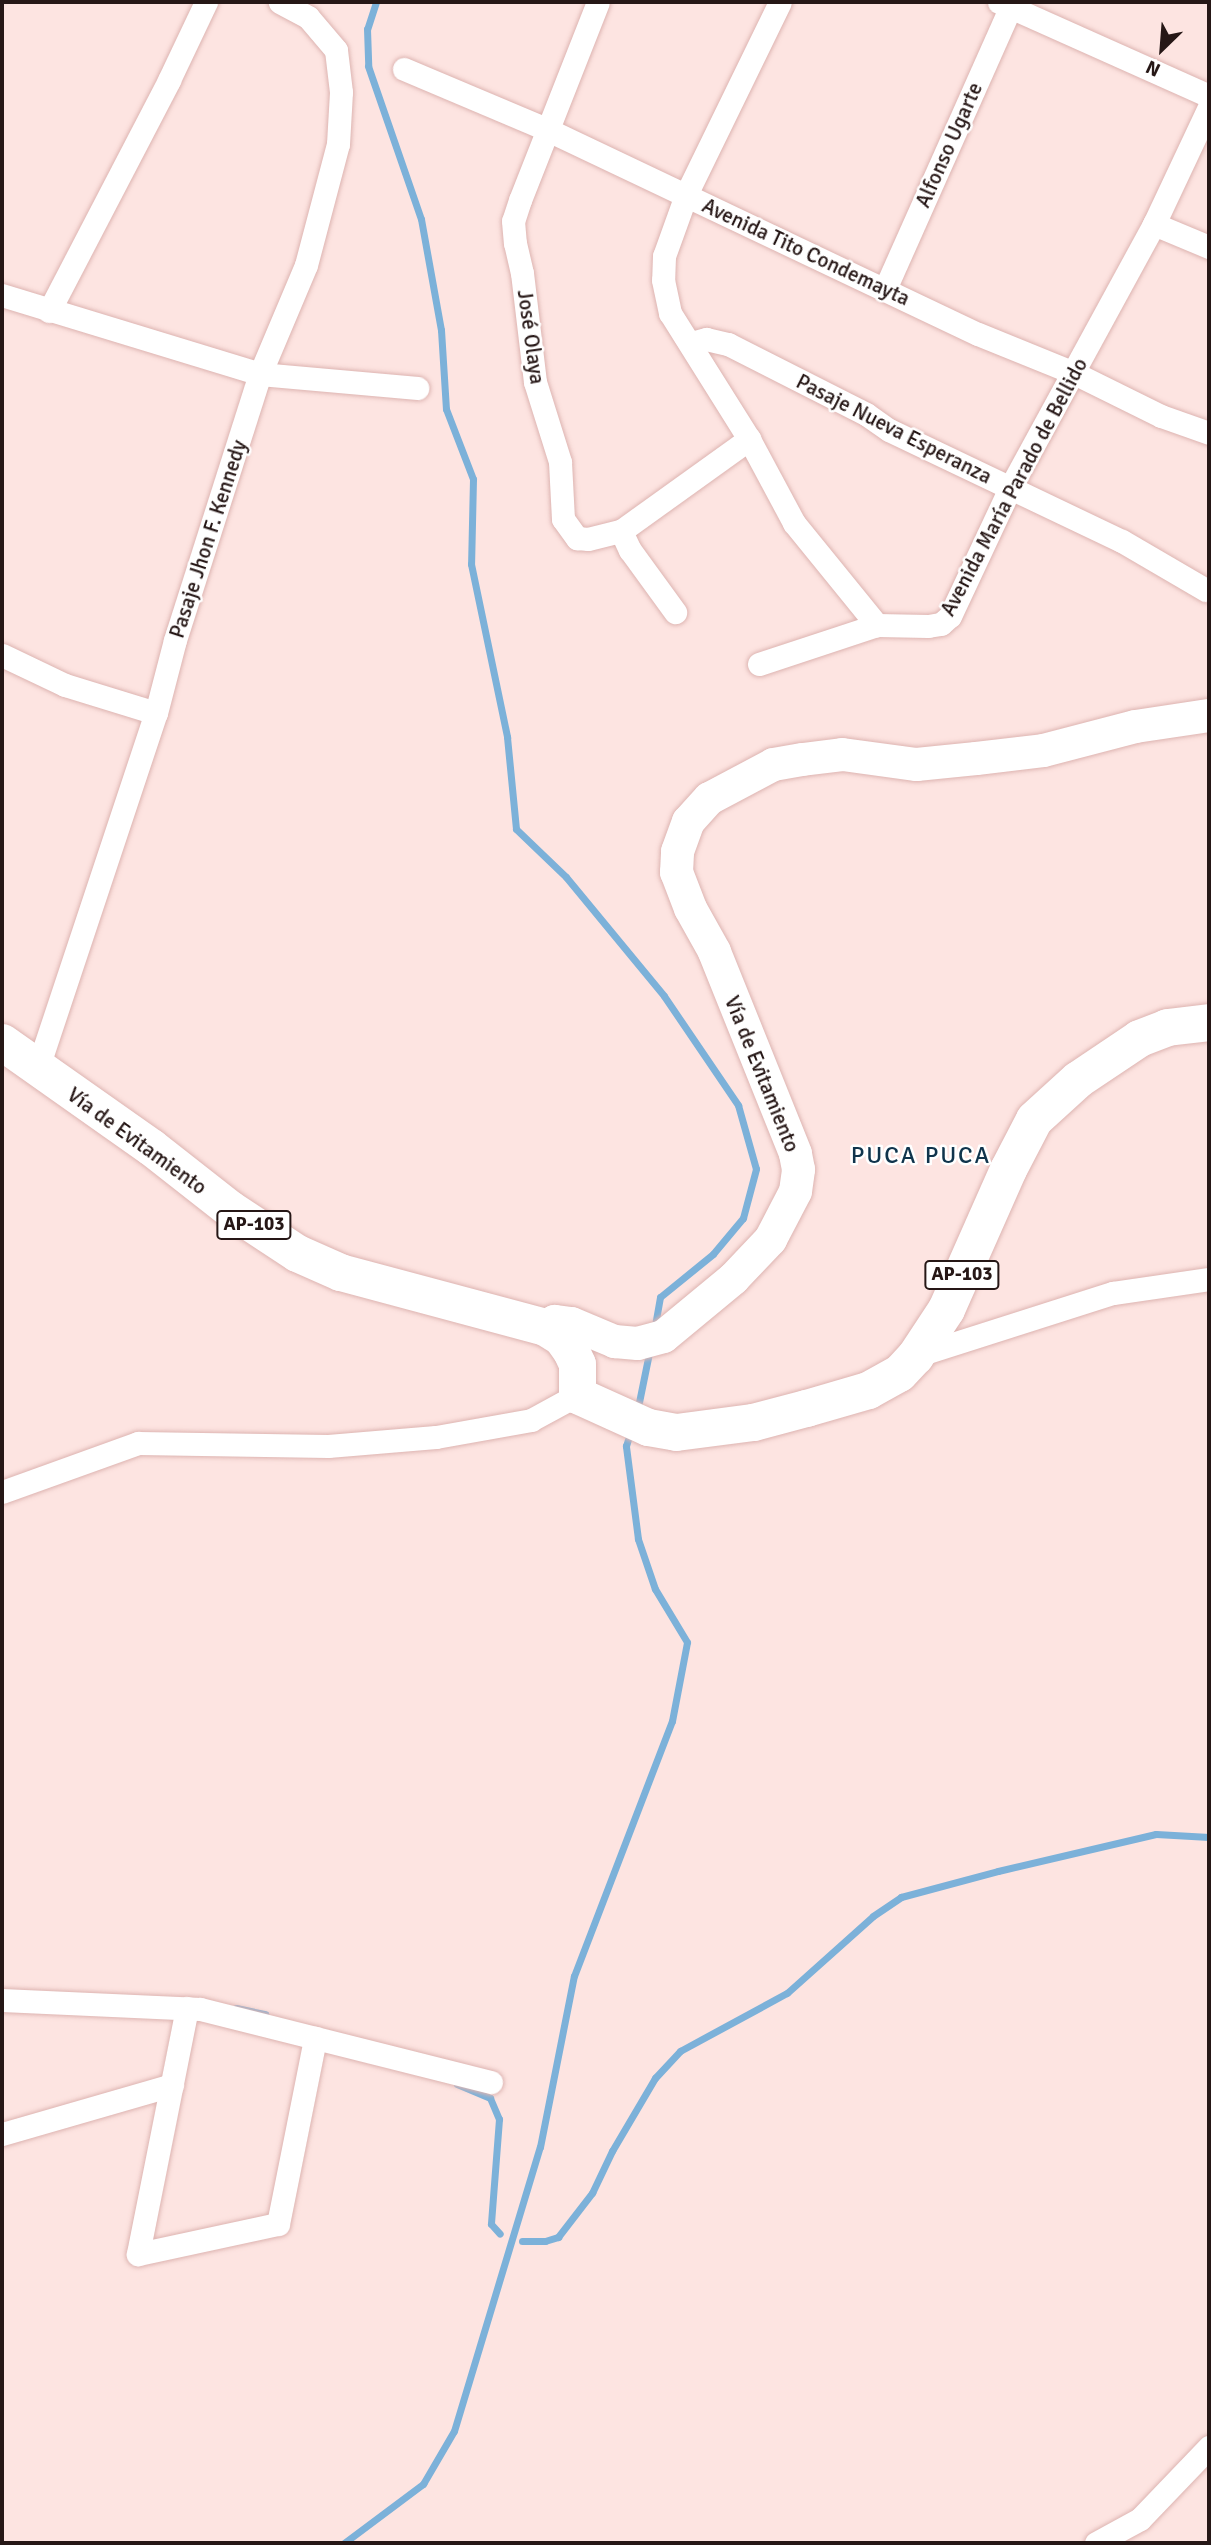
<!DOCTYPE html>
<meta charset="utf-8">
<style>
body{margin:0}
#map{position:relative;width:1211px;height:2545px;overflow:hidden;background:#fde4e1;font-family:Signika,sans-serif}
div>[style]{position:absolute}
.stream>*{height:7px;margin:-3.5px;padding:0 3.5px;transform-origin:3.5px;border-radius:3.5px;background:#7cb1d9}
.roads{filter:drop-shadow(0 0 2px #ddb4b1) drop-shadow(0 0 2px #ddb4b1)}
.minor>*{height:23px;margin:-11.5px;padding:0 11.5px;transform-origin:11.5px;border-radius:11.5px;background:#fff}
.secondary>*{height:33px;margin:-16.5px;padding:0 16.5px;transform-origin:16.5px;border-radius:16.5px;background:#fff}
.primary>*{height:37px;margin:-18.5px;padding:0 18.5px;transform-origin:18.5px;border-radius:18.5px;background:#fff}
span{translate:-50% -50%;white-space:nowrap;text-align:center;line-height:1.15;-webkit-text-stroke:5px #fff;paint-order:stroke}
.shield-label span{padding:2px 5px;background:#fff;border:2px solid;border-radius:5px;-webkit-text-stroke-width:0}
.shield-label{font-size:19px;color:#261716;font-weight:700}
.street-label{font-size:21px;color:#261716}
.quarter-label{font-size:24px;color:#10344c;letter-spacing:2px}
.frame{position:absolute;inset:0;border:4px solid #261716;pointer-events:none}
.north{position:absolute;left:1127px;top:14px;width:70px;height:70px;-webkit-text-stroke:5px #fff;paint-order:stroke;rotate:205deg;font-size:19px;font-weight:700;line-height:28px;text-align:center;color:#261716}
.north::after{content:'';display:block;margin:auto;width:24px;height:32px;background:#261716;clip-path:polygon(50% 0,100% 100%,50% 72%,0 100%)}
</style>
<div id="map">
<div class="stream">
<div style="left:376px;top:2px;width:28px;rotate:108deg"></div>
<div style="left:367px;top:29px;width:37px;rotate:88deg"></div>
<div style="left:368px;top:66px;width:162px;rotate:70.9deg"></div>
<div style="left:421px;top:219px;width:113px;rotate:79.8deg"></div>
<div style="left:441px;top:330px;width:79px;rotate:86.4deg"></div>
<div style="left:446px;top:409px;width:75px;rotate:68.9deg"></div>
<div style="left:473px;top:479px;width:85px;rotate:91.3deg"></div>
<div style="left:471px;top:564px;width:177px;rotate:78.2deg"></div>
<div style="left:507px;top:737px;width:92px;rotate:84.4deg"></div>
<div style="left:516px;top:829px;width:69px;rotate:43.8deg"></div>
<div style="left:566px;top:877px;width:154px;rotate:50.5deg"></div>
<div style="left:664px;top:996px;width:132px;rotate:55.8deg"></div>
<div style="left:738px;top:1105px;width:66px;rotate:74.3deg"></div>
<div style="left:756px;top:1169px;width:51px;rotate:104.9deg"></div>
<div style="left:743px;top:1218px;width:47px;rotate:129.8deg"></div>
<div style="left:713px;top:1254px;width:68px;rotate:140.9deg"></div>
<div style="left:660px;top:1297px;width:34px;rotate:100deg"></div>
<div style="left:637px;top:1412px;width:65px;rotate:-78.5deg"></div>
<div style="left:236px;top:2008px;width:30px;rotate:12deg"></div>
<div style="left:457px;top:2084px;width:36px;rotate:23deg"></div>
<div style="left:490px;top:2098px;width:23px;rotate:67deg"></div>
<div style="left:499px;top:2119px;width:105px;rotate:94.4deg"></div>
<div style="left:491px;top:2224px;width:13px;rotate:48deg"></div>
<div style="left:522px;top:2241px;width:23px"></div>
<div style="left:545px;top:2241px;width:14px;rotate:-17deg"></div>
<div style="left:558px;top:2237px;width:56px;rotate:-52.3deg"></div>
<div style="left:592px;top:2193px;width:47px;rotate:-64.5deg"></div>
<div style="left:612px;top:2151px;width:85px;rotate:-59.5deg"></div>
<div style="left:655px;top:2078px;width:37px;rotate:-47deg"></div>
<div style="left:680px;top:2051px;width:122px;rotate:-28.5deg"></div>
<div style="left:787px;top:1993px;width:115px;rotate:-41.8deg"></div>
<div style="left:873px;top:1916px;width:34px;rotate:-34deg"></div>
<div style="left:901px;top:1897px;width:100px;rotate:-15deg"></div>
<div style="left:998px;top:1871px;width:162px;rotate:-13.2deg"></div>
<div style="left:1156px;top:1834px;width:53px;rotate:3.2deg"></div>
<div style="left:344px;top:2543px;width:99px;rotate:-36.8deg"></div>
<div style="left:423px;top:2484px;width:61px;rotate:-59.7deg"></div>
<div style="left:454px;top:2431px;width:297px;rotate:-73.2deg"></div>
<div style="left:540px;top:2147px;width:174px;rotate:-78.8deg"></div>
<div style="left:574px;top:1976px;width:273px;rotate:-69deg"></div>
<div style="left:672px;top:1721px;width:80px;rotate:-79.2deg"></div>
<div style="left:687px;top:1642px;width:62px;rotate:-121.1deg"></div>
<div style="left:655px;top:1589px;width:53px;rotate:-108.8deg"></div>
<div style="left:638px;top:1539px;width:94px;rotate:-97.4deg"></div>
<div style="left:626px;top:1446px;width:17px;rotate:-73deg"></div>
</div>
<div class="roads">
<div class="minor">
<div style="left:598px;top:2px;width:213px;rotate:111.5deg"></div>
<div style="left:520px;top:200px;width:22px;rotate:108deg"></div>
<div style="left:513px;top:221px;width:22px;rotate:85deg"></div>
<div style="left:515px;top:243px;width:31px;rotate:77deg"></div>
<div style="left:522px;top:273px;width:110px;rotate:83.2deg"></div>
<div style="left:535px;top:382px;width:84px;rotate:72.6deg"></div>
<div style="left:560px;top:462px;width:57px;rotate:87deg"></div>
<div style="left:563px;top:519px;width:24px;rotate:54deg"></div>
<div style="left:577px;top:538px;width:11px;rotate:5deg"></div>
<div style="left:588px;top:539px;width:34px;rotate:-14deg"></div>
<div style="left:621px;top:531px;width:21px;rotate:65deg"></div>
<div style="left:630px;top:550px;width:77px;rotate:54deg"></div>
<div style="left:780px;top:2px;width:215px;rotate:116deg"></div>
<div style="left:686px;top:195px;width:65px;rotate:109.8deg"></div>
<div style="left:664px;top:256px;width:24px;rotate:92deg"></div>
<div style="left:663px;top:280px;width:34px;rotate:78deg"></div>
<div style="left:670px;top:313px;width:149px;rotate:57.9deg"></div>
<div style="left:749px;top:439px;width:95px;rotate:61.8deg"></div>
<div style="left:794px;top:523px;width:132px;rotate:50.9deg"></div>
<div style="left:999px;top:2px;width:230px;rotate:24.1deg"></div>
<div style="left:404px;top:69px;width:154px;rotate:22.9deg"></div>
<div style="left:546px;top:129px;width:478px;rotate:25.4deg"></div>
<div style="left:978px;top:334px;width:104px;rotate:22.1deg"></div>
<div style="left:1074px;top:373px;width:97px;rotate:26.3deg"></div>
<div style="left:1161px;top:416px;width:51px;rotate:19.5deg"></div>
<div style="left:1154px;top:224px;width:60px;rotate:22.7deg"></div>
<div style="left:885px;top:289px;width:314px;rotate:-66deg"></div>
<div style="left:2px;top:295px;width:270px;rotate:17deg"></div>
<div style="left:260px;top:374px;width:158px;rotate:5.1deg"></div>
<div style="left:49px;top:311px;width:260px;rotate:-62.5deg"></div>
<div style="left:169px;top:80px;width:86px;rotate:-64.6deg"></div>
<div style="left:691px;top:343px;width:16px;rotate:-15deg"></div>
<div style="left:706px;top:339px;width:23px;rotate:13deg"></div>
<div style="left:728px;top:344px;width:155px;rotate:26.9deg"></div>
<div style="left:866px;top:414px;width:28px;rotate:35deg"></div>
<div style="left:889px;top:430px;width:258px;rotate:25.5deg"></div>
<div style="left:1122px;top:541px;width:97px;rotate:30.3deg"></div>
<div style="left:621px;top:531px;width:158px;rotate:-35.7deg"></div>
<div style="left:2px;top:655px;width:70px;rotate:25.5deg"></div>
<div style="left:65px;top:685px;width:95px;rotate:17.1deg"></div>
<div style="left:759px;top:664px;width:124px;rotate:-18.3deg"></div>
<div style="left:877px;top:625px;width:51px;rotate:1.1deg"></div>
<div style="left:928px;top:626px;width:13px;rotate:-9deg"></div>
<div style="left:941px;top:624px;width:12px;rotate:-42deg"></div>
<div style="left:950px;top:616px;width:141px;rotate:-64.9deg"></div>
<div style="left:1010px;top:488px;width:301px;rotate:-61.4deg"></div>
<div style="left:1154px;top:224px;width:129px;rotate:-64.8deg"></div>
<div style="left:38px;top:1067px;width:373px;rotate:-71.6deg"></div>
<div style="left:156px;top:713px;width:75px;rotate:-75.4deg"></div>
<div style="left:175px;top:640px;width:279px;rotate:-72.3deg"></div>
<div style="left:260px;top:374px;width:118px;rotate:-67.1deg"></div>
<div style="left:306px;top:265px;width:125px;rotate:-75.2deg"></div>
<div style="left:338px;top:144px;width:52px;rotate:-86.7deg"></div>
<div style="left:341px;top:92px;width:42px;rotate:-96.8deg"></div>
<div style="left:336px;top:50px;width:43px;rotate:-130.3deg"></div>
<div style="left:308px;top:17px;width:32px;rotate:-152deg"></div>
<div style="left:915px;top:1356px;width:208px;rotate:-17.7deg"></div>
<div style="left:1113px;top:1293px;width:97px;rotate:-8.3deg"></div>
<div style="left:2px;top:1492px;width:145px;rotate:-19.8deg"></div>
<div style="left:138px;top:1443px;width:190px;rotate:0.9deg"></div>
<div style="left:328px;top:1446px;width:108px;rotate:-4.8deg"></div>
<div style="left:436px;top:1437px;width:97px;rotate:-10.1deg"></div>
<div style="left:531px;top:1420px;width:52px;rotate:-28.5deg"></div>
<div style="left:2px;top:2000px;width:198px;rotate:2.6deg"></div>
<div style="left:200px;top:2009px;width:300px;rotate:14.1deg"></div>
<div style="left:187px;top:2008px;width:251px;rotate:101.3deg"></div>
<div style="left:138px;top:2254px;width:143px;rotate:-12.1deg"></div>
<div style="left:278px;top:2224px;width:190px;rotate:-78.7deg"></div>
<div style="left:2px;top:2134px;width:177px;rotate:-16.1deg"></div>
<div style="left:1096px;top:2543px;width:50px;rotate:-28.6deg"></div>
<div style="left:1140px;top:2519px;width:100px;rotate:-46.2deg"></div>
</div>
<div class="secondary">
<div style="left:545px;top:1327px;width:11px;rotate:-34deg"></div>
<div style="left:554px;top:1321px;width:17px;rotate:7deg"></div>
<div style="left:571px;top:1323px;width:47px;rotate:22.7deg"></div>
<div style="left:614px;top:1341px;width:23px;rotate:5deg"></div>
<div style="left:637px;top:1343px;width:27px;rotate:-15deg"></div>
<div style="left:663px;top:1336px;width:91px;rotate:-39.6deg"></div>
<div style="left:733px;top:1278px;width:54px;rotate:-46.5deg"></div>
<div style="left:770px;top:1239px;width:54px;rotate:-62.5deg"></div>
<div style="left:795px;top:1191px;width:22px;rotate:-82deg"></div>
<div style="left:798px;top:1169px;width:16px;rotate:-101deg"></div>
<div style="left:795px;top:1153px;width:218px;rotate:-111.9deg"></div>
<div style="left:714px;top:951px;width:49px;rotate:-119.2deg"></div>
<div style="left:690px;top:908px;width:39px;rotate:-111deg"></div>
<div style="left:676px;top:872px;width:21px;rotate:-87deg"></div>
<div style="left:677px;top:851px;width:32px;rotate:-70deg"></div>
<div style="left:688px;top:821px;width:31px;rotate:-48deg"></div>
<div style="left:709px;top:798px;width:72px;rotate:-28deg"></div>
<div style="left:773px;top:764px;width:29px;rotate:-10deg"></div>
<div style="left:802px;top:759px;width:40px;rotate:-7.1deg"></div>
<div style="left:842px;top:754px;width:75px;rotate:7.7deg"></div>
<div style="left:916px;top:764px;width:60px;rotate:-5.7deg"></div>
<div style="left:976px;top:758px;width:67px;rotate:-6.8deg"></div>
<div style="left:1043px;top:750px;width:95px;rotate:-14.6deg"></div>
<div style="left:1135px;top:726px;width:75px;rotate:-8.5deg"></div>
</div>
<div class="primary">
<div style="left:2px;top:1042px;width:182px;rotate:35.2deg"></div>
<div style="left:151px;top:1147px;width:100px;rotate:38.1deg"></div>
<div style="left:230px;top:1209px;width:80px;rotate:33.3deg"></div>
<div style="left:297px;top:1253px;width:47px;rotate:23.8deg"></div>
<div style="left:340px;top:1272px;width:212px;rotate:15deg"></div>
<div style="left:545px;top:1327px;width:19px;rotate:32deg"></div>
<div style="left:561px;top:1337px;width:17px;rotate:54deg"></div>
<div style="left:571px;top:1351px;width:14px;rotate:65deg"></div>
<div style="left:577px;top:1364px;width:31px;rotate:90deg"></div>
<div style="left:577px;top:1395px;width:78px;rotate:24.3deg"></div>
<div style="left:648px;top:1427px;width:28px;rotate:10deg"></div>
<div style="left:676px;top:1432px;width:78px;rotate:-7.4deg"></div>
<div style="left:753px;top:1422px;width:55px;rotate:-14.8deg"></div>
<div style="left:806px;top:1408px;width:65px;rotate:-16.2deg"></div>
<div style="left:868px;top:1390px;width:35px;rotate:-29deg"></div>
<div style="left:899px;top:1373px;width:23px;rotate:-47deg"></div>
<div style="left:915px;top:1356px;width:56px;rotate:-56.6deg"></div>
<div style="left:946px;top:1309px;width:153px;rotate:-66.1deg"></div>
<div style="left:1008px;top:1169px;width:56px;rotate:-62.5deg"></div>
<div style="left:1034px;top:1119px;width:59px;rotate:-42.3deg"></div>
<div style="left:1078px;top:1079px;width:73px;rotate:-33.9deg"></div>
<div style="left:1139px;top:1038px;width:30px;rotate:-21deg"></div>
<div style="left:1167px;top:1027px;width:42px;rotate:-6.8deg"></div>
</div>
</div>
<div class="shield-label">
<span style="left:254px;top:1225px">AP-103</span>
<span style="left:962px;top:1275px">AP-103</span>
</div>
<div class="street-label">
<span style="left:949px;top:145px;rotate:-66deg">Alfonso Ugarte</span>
<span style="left:806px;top:252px;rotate:25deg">Avenida Tito Condemayta</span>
<span style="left:531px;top:337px;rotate:82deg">José Olaya</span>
<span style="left:894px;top:429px;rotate:27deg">Pasaje Nueva Esperanza</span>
<span style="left:1014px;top:487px;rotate:-62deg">Avenida María Parado de Bellido</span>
<span style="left:208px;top:539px;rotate:-72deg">Pasaje Jhon F. Kennedy</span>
<span style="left:762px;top:1074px;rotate:68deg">Vía de Evitamiento</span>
<span style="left:137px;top:1141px;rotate:36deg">Vía de Evitamiento</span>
</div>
<div class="quarter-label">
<span style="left:921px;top:1156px">PUCA PUCA</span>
</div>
<div class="frame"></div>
<div class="north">N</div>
</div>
